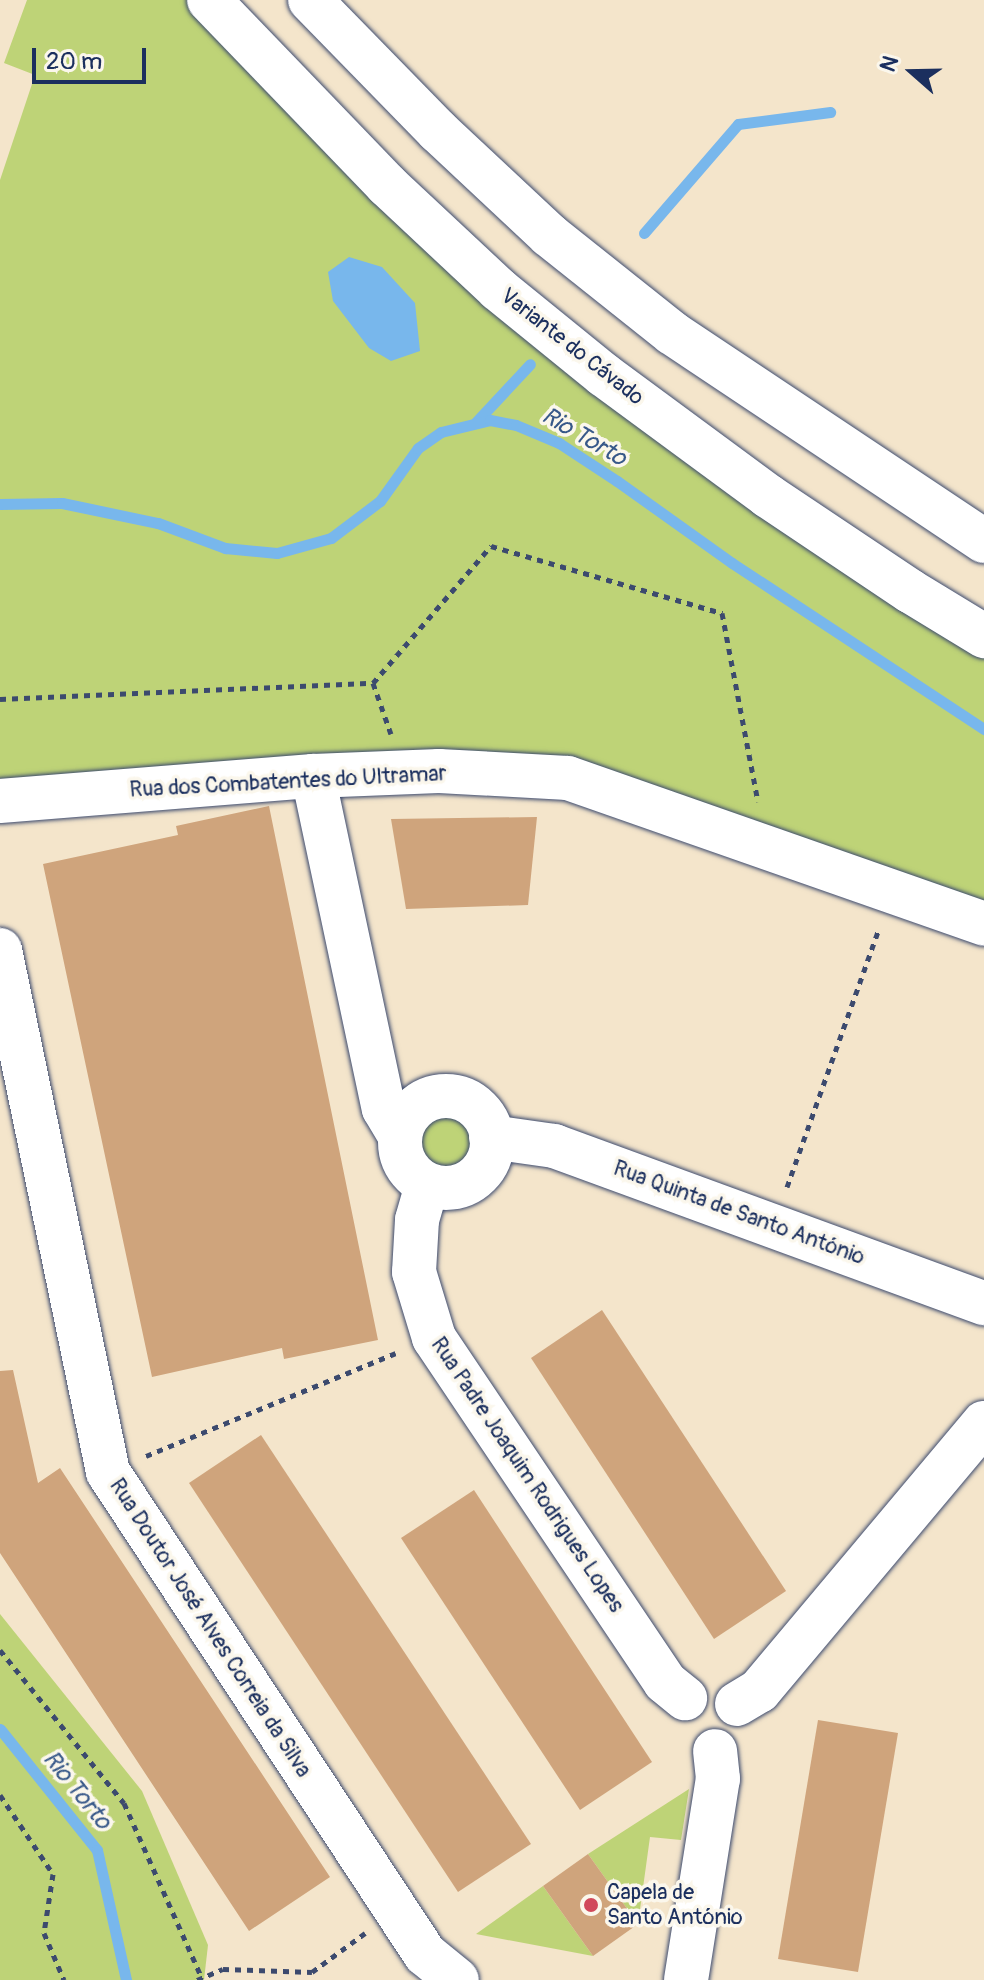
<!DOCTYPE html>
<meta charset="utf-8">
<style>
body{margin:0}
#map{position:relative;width:984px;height:1980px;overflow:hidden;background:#f4e5cb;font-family:Pangolin,sans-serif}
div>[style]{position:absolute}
.green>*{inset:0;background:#bed377}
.round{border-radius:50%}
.water>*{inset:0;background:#78b7ec}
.stream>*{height:11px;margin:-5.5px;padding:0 5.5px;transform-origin:5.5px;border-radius:5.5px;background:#78b7ec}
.building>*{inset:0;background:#cfa47c}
.path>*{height:5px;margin-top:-2.5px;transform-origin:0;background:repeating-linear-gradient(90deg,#3c4a6e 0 6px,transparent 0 12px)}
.roads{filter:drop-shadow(0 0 2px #3c4a6e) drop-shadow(0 0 2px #3c4a6e)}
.minor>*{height:44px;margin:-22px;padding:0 22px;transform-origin:22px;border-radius:22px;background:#fff}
.minor>.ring{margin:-22px;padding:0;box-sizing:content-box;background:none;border:44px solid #fff;border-radius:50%}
.major>*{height:44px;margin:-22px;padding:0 22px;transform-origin:22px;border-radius:22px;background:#fff}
.dots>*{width:22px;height:22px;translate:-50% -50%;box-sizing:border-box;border:4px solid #fbf7ec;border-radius:50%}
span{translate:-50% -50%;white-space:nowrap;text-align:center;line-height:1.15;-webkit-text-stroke:7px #fbf7ec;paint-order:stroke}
.street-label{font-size:22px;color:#1b2f5e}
.poi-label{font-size:22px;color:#1b2f5e}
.left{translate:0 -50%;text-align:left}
.water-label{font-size:24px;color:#375889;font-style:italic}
.north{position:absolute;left:872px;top:32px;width:80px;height:80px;-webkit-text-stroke:6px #fbf7ec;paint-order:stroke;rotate:290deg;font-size:22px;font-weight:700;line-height:32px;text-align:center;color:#1b2f5e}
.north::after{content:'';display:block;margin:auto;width:28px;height:36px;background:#1b2f5e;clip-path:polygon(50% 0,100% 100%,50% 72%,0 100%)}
.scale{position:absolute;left:32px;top:48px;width:114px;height:36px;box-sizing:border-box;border:4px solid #1b2f5e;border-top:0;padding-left:10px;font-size:24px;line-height:28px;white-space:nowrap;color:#1b2f5e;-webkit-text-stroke:6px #fbf7ec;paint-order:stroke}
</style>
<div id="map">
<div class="green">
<div style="clip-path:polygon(27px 0,209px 0,387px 185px,984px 636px,984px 924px,568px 778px,0 801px,0 180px,35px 75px,4px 63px)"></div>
<div class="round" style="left:417px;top:1111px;width:60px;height:60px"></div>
<div style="clip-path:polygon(0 1614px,142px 1791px,208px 1945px,204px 1980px,0 1980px)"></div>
<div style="clip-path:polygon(689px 1789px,681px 1840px,650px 1837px,638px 1924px,588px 1854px)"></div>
<div style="clip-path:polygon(543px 1886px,593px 1956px,476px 1934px)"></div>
</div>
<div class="water">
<div style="clip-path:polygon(349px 257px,382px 267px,415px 303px,420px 351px,391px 361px,369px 348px,333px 301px,328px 272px)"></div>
</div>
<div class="stream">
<div style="left:644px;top:233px;width:144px;rotate:-49.2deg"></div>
<div style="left:738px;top:124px;width:93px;rotate:-7.4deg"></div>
<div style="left:476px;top:422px;width:79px;rotate:-47deg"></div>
<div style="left:0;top:504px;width:62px;rotate:-0.9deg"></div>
<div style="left:62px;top:503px;width:98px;rotate:11.8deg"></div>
<div style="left:158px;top:523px;width:72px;rotate:20.5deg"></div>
<div style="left:225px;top:548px;width:52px;rotate:5.5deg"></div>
<div style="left:277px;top:553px;width:56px;rotate:-15.5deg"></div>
<div style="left:331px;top:538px;width:61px;rotate:-37.1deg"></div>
<div style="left:380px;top:501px;width:65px;rotate:-54.4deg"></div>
<div style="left:418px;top:448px;width:28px;rotate:-35deg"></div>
<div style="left:441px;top:432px;width:50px;rotate:-13.8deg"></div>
<div style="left:490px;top:420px;width:26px;rotate:11deg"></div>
<div style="left:516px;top:425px;width:47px;rotate:22.7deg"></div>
<div style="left:559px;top:443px;width:69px;rotate:33.2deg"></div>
<div style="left:617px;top:481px;width:141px;rotate:35.5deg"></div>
<div style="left:732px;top:563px;width:302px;rotate:33.4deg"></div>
<div style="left:0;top:1729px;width:155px;rotate:51.3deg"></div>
<div style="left:97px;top:1850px;width:133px;rotate:77.4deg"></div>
</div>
<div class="building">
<div style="clip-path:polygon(269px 806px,378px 1340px,284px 1359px,282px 1348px,152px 1377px,43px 864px,178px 835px,176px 826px)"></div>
<div style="clip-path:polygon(537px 817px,528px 905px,406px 909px,391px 819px)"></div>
<div style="clip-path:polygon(602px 1310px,786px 1591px,714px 1639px,531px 1358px)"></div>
<div style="clip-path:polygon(13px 1370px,38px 1483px,60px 1468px,330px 1877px,249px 1931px,0 1553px,0 1371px)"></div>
<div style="clip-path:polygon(261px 1435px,531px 1844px,458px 1892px,189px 1483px)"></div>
<div style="clip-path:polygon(474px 1490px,652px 1762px,580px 1810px,401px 1538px)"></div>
<div style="clip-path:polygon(818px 1720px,898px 1733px,858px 1972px,778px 1959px)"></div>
<div style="clip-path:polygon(588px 1854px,638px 1924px,593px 1956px,543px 1886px)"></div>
</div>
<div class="path">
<div style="left:373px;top:683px;width:181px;rotate:-49.3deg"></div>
<div style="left:491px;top:546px;width:241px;rotate:16.2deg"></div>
<div style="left:722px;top:613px;width:192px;rotate:79.2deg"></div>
<div style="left:0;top:699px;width:373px;rotate:-2.5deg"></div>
<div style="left:373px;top:683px;width:54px;rotate:70.6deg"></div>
<div style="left:787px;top:1187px;width:274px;rotate:-70.4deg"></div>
<div style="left:146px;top:1456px;width:270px;rotate:-22.4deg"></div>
<div style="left:0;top:1650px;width:197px;rotate:51deg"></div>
<div style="left:124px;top:1803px;width:192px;rotate:66deg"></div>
<div style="left:0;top:1795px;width:95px;rotate:56.1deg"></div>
<div style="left:53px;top:1874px;width:60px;rotate:98.7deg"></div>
<div style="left:44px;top:1933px;width:51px;rotate:66.9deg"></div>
<div style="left:197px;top:1980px;width:28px;rotate:-23deg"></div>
<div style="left:223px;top:1969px;width:89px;rotate:1.9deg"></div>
<div style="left:312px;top:1972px;width:66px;rotate:-36.3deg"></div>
</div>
<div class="roads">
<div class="minor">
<div style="left:313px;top:776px;width:340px;rotate:78deg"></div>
<div style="left:384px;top:1109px;width:31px;rotate:59deg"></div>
<div style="left:0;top:801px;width:314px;rotate:-4.6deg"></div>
<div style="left:313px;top:776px;width:126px;rotate:-2.3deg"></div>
<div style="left:439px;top:771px;width:129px;rotate:3.1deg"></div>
<div style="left:568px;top:778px;width:441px;rotate:19.3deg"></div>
<div style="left:0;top:950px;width:533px;rotate:78.31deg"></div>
<div style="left:108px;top:1472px;width:577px;rotate:56.67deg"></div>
<div style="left:425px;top:1954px;width:41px;rotate:39.1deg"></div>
<div class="ring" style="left:400px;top:1096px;width:48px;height:48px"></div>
<div style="left:491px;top:1137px;width:64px;rotate:8.1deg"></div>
<div style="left:554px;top:1146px;width:458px;rotate:20.1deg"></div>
<div style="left:427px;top:1185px;width:36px;rotate:106deg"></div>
<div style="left:417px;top:1220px;width:52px;rotate:93.3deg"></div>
<div style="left:414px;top:1272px;width:69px;rotate:73.1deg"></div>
<div style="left:434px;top:1338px;width:414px;rotate:56.1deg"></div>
<div style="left:665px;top:1682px;width:26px;rotate:39deg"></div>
<div style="left:737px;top:1704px;width:26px;rotate:-31deg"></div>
<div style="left:759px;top:1691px;width:350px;rotate:-50deg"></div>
<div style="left:686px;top:1980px;width:204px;rotate:-81deg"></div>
<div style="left:718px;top:1779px;width:28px;rotate:-96deg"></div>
</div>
<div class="major">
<div style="left:209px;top:0;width:257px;rotate:46.1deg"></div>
<div style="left:387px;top:185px;width:152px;rotate:43.1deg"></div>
<div style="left:498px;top:289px;width:136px;rotate:39.1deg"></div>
<div style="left:604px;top:375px;width:204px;rotate:36.4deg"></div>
<div style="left:768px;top:496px;width:171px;rotate:33.8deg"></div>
<div style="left:910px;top:591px;width:87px;rotate:31.3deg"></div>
<div style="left:310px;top:0;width:183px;rotate:45.7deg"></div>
<div style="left:438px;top:131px;width:152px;rotate:43.1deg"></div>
<div style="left:549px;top:235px;width:157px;rotate:38.5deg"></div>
<div style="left:672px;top:333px;width:375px;rotate:33.7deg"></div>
</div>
</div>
<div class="dots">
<div style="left:591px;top:1905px;background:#d1495b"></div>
</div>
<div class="street-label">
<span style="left:572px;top:347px;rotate:38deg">Variante do Cávado</span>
<span style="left:288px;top:782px;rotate:-3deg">Rua dos Combatentes do Ultramar</span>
<span style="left:739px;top:1213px;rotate:20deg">Rua Quinta de Santo António</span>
<span style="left:527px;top:1475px;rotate:56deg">Rua Padre Joaquim Rodrigues Lopes</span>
<span style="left:210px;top:1628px;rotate:57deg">Rua Doutor José Alves Correia da Silva</span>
</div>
<div class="poi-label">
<span class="left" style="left:607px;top:1905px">Capela de<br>Santo António</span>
</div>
<div class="water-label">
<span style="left:584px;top:437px;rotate:30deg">Rio Torto</span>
<span style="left:77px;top:1790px;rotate:51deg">Rio Torto</span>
</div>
<div class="north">N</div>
<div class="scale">20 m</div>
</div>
